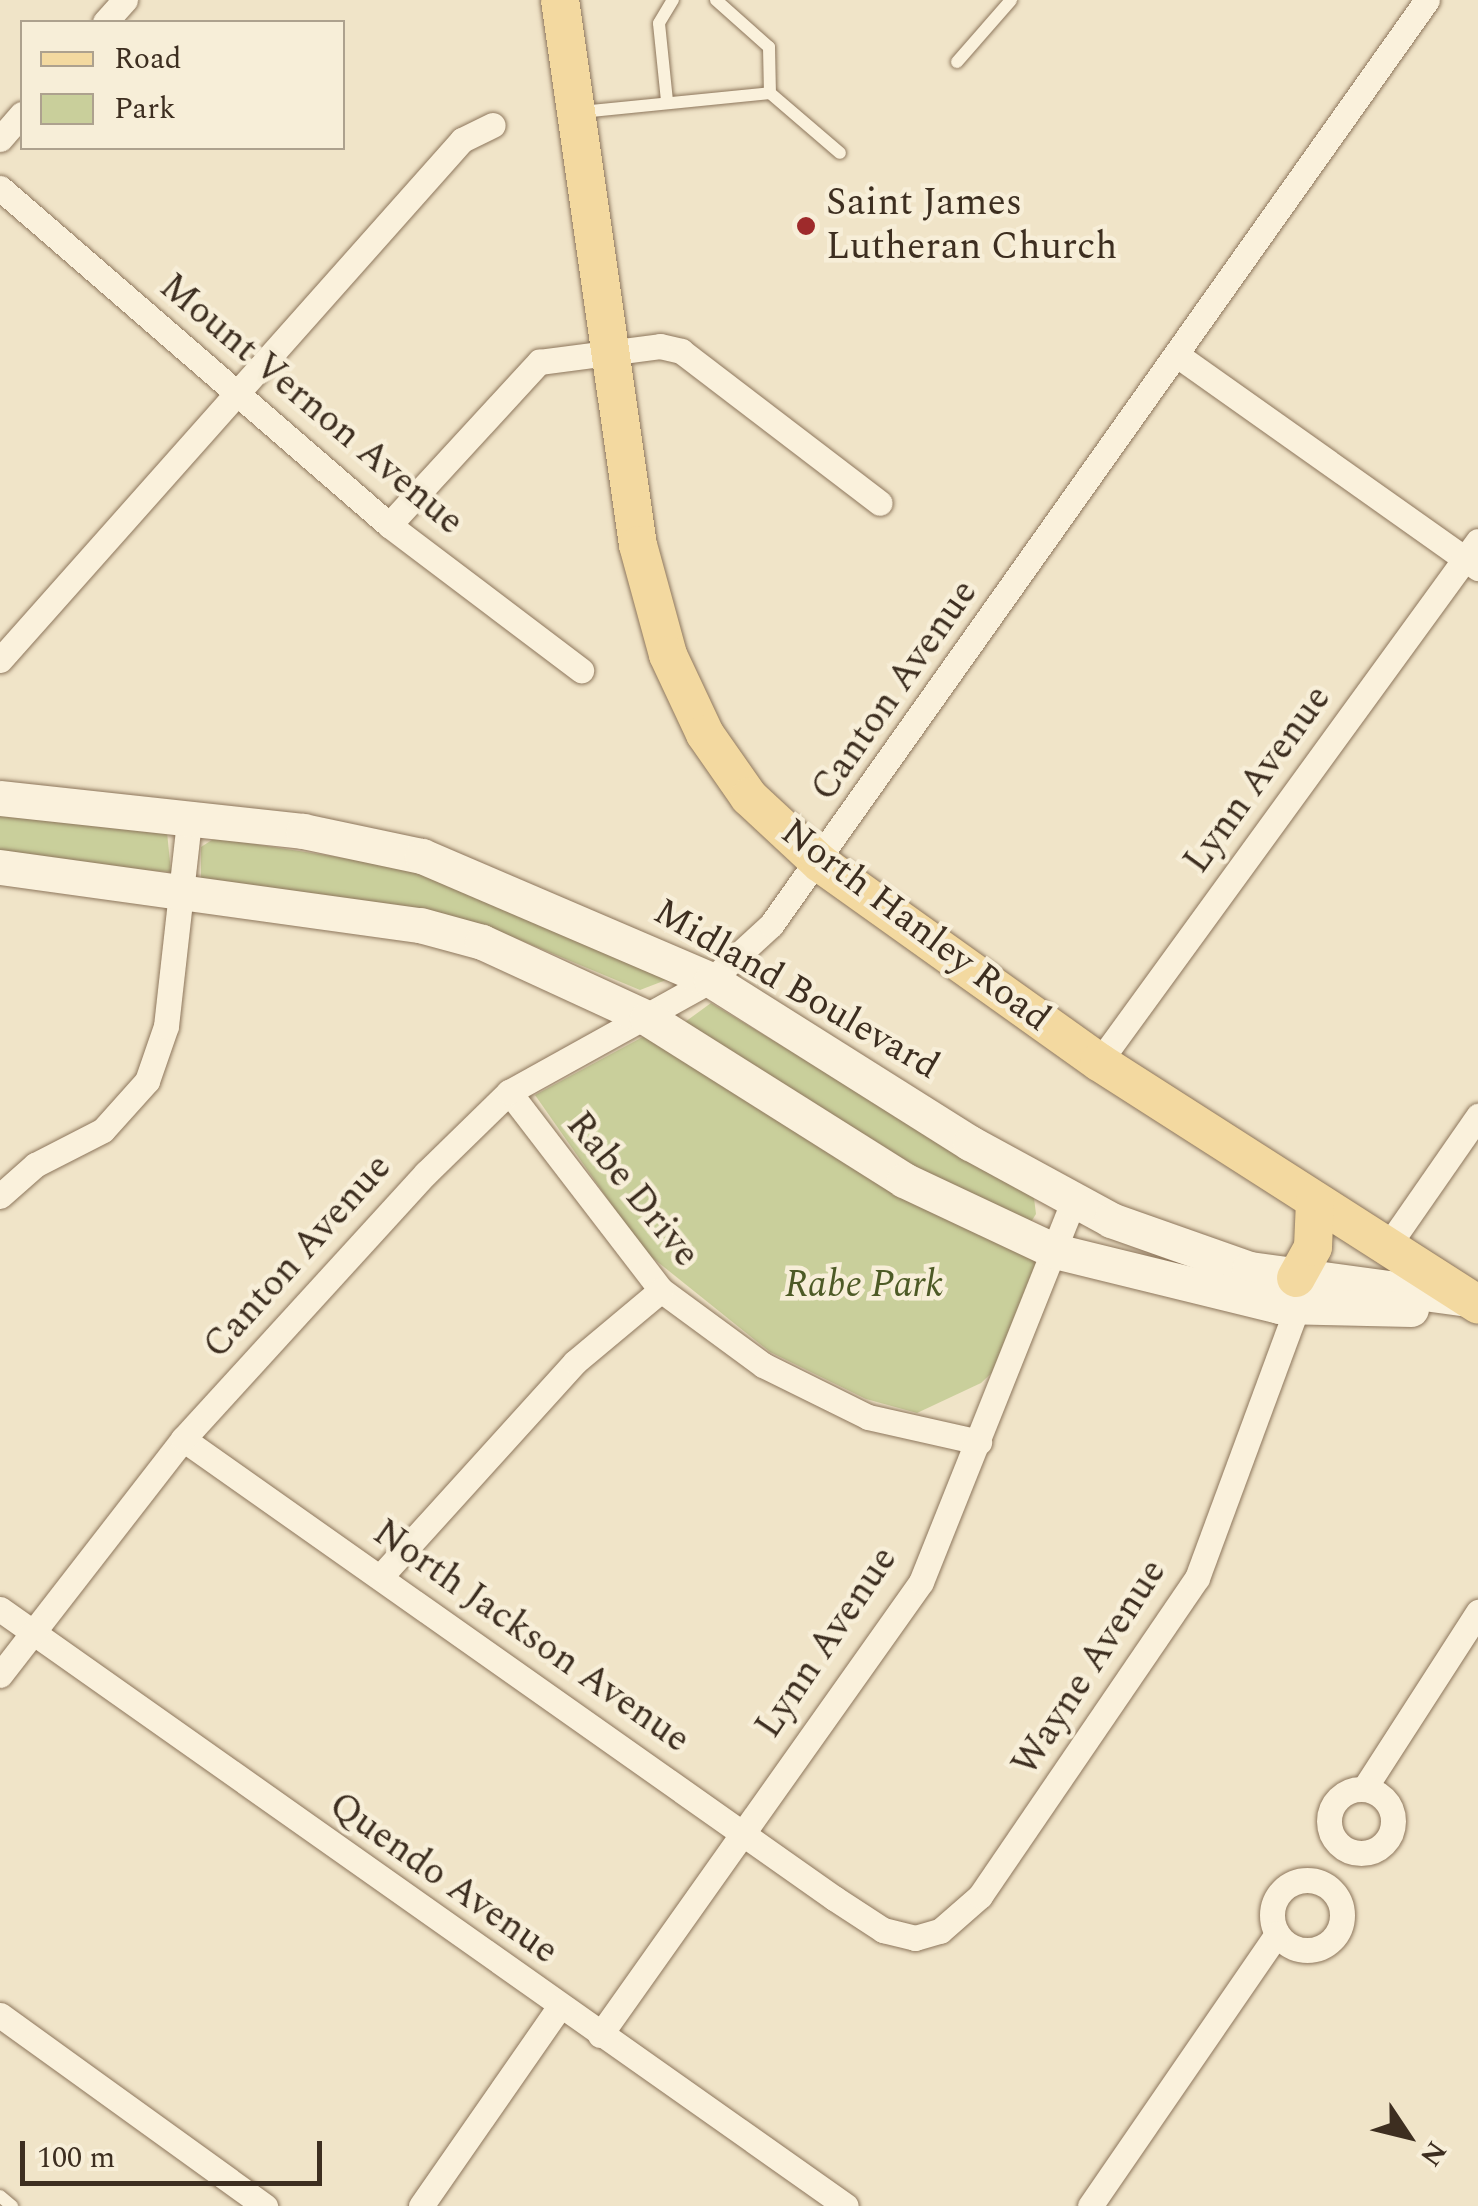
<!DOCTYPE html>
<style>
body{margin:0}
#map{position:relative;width:1478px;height:2206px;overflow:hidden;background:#f0e4c8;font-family:Spectral,serif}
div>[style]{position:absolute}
.green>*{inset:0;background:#c9cf9b}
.roads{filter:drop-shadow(0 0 2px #8d765c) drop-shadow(0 0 2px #8d765c)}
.service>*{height:12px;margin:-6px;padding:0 6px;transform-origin:6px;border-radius:6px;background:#faf1dc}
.minor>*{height:25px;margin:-12.5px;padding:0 12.5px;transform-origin:12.5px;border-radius:12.5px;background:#faf1dc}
.minor>.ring{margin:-12.5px;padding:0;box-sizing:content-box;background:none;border:25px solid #faf1dc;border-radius:50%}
.secondary>*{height:35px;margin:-17.5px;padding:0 17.5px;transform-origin:17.5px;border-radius:17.5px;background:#faf1dc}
.primary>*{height:38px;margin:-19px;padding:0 19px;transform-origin:19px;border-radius:19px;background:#f3d9a0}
.dots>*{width:28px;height:28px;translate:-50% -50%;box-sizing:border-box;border:5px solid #f7eed8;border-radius:50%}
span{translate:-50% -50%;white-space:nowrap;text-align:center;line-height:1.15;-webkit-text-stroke:9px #f7eed8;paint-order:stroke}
.poi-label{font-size:38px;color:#3d2e20}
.left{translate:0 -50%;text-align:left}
.street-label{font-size:38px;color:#3d2e20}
.park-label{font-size:38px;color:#4d5a26;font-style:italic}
.legend{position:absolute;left:20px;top:20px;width:325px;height:130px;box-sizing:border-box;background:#f7eed8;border:2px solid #ada18e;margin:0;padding:12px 18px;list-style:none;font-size:30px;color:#3d2e20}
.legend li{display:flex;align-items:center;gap:20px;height:50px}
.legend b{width:50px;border:2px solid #ada18e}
.north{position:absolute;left:1358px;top:2086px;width:100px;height:100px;-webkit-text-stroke:8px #f7eed8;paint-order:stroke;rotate:125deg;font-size:28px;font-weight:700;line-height:40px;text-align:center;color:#3d2e20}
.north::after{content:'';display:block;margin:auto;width:35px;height:45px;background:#3d2e20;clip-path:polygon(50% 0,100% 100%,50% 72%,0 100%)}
.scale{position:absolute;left:20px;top:2141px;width:302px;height:45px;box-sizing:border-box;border:5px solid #3d2e20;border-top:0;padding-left:12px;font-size:30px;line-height:35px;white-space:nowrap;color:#3d2e20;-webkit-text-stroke:8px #f7eed8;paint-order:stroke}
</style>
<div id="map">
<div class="green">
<div style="clip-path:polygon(0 814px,167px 832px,171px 872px,0 860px)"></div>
<div style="clip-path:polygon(215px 838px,415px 869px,668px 972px,666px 980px,640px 990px,496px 930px,201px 878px,201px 847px)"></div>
<div style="clip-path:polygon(711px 1003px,1034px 1198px,1036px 1214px,1031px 1222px,950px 1192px,685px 1022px)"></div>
<div style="clip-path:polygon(652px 1032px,1041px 1256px,997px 1368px,981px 1383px,917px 1413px,866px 1399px,770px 1352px,644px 1251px,535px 1095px)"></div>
</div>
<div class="roads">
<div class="service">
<div style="left:716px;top:0;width:71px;rotate:41.6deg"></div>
<div style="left:769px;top:47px;width:46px;rotate:88.8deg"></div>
<div style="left:957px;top:62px;width:82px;rotate:-48.9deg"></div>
<div style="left:770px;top:93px;width:92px;rotate:40.6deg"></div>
<div style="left:667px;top:101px;width:78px;rotate:-95.9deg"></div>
<div style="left:659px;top:23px;width:27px;rotate:-59deg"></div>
<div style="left:581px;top:112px;width:190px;rotate:-5.7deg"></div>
<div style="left:0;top:2196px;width:16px;rotate:40deg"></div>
</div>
<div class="minor">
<div style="left:105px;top:22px;width:30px;rotate:-48deg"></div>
<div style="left:0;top:139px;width:33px;rotate:-49deg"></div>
<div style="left:0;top:188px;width:515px;rotate:40.9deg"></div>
<div style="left:389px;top:525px;width:241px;rotate:37.1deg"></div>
<div style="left:1177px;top:355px;width:369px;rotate:35.3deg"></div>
<div style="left:389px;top:525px;width:222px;rotate:-47.4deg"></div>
<div style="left:539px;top:362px;width:122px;rotate:-7.5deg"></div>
<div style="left:660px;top:346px;width:22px;rotate:13deg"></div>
<div style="left:681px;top:351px;width:250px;rotate:37.4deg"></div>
<div style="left:0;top:660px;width:696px;rotate:-48.38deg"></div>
<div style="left:462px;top:140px;width:34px;rotate:-26deg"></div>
<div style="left:1099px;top:1062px;width:644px;rotate:-53.97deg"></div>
<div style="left:509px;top:1092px;width:250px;rotate:52.5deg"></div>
<div style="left:661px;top:1290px;width:127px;rotate:36.3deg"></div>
<div style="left:763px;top:1365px;width:117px;rotate:26.3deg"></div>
<div style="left:868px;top:1417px;width:114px;rotate:12.7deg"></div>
<div style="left:0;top:1196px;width:47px;rotate:-41.5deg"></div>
<div style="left:35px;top:1165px;width:76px;rotate:-27.2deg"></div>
<div style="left:103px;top:1130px;width:66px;rotate:-48.1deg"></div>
<div style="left:147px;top:1081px;width:58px;rotate:-70.9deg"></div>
<div style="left:166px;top:1026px;width:207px;rotate:-83.6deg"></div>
<div style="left:1387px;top:1247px;width:160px;rotate:-55.2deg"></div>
<div style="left:183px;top:1439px;width:797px;rotate:35.19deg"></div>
<div style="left:834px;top:1898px;width:59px;rotate:33.1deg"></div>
<div style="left:883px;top:1930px;width:33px;rotate:14deg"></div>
<div style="left:915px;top:1938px;width:26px;rotate:-16deg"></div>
<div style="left:940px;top:1931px;width:53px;rotate:-41.2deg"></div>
<div style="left:980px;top:1896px;width:385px;rotate:-55.7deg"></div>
<div style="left:1197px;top:1578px;width:288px;rotate:-69.7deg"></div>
<div style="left:381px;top:1576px;width:289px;rotate:-47.8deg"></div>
<div style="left:575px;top:1362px;width:112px;rotate:-39.9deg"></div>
<div style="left:0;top:1609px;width:1035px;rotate:35.21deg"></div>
<div style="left:0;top:1675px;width:299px;rotate:-52.2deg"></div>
<div style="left:183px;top:1439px;width:360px;rotate:-47.6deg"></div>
<div style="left:426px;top:1173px;width:116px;rotate:-44.3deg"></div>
<div style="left:509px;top:1092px;width:231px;rotate:-29deg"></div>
<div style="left:711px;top:980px;width:81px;rotate:-42.5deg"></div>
<div style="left:771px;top:925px;width:1134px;rotate:-54.66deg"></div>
<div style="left:1364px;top:1789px;width:211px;rotate:-57.2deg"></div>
<div class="ring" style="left:1329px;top:1789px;width:39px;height:39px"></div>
<div class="ring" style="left:1272px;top:1880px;width:45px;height:45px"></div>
<div style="left:0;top:2015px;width:327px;rotate:35.8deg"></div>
<div style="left:600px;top:2035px;width:555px;rotate:-54.68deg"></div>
<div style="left:921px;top:1582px;width:409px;rotate:-68.2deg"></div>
<div style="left:421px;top:2206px;width:244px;rotate:-55.2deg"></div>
<div style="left:1090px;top:2206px;width:330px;rotate:-55.5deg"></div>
</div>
<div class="secondary">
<div style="left:0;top:798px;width:305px;rotate:6.2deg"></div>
<div style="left:303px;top:831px;width:122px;rotate:11.9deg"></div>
<div style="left:422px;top:856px;width:314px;rotate:23.2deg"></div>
<div style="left:711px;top:980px;width:306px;rotate:32.2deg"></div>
<div style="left:970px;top:1143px;width:161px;rotate:28.6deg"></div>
<div style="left:1111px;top:1220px;width:146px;rotate:19.5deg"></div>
<div style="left:1249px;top:1269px;width:229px;rotate:7.8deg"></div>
<div style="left:0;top:867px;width:424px;rotate:7.9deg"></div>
<div style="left:420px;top:925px;width:64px;rotate:15.3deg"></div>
<div style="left:482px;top:942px;width:182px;rotate:24.7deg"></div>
<div style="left:647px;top:1018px;width:304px;rotate:32.2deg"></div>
<div style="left:904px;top:1180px;width:167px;rotate:25.2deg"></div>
<div style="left:1055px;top:1251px;width:231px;rotate:13.8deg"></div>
<div style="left:1279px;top:1306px;width:132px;rotate:1.3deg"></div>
</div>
<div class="primary">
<div style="left:560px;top:0;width:551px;rotate:81.86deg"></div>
<div style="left:638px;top:545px;width:114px;rotate:74.7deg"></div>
<div style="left:668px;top:655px;width:87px;rotate:64.9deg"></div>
<div style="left:705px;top:734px;width:77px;rotate:55.1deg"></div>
<div style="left:749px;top:797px;width:97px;rotate:42.9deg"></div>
<div style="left:820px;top:863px;width:343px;rotate:35.5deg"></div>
<div style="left:1099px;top:1062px;width:450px;rotate:32.6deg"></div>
<div style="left:1296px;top:1278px;width:35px;rotate:-61deg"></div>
<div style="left:1313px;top:1247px;width:46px;rotate:-87.5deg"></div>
</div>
</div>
<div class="dots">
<div style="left:806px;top:226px;background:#9e2a2b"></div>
</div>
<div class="poi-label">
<span class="left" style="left:826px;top:226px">Saint James<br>Lutheran Church</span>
</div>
<div class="street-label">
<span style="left:311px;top:405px;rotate:40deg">Mount Vernon Avenue</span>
<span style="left:895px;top:691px;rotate:-55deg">Canton Avenue</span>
<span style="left:1258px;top:780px;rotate:-54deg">Lynn Avenue</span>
<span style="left:915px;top:926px;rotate:37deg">North Hanley Road</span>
<span style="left:796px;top:990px;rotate:30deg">Midland Boulevard</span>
<span style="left:632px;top:1190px;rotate:51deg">Rabe Drive</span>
<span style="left:298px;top:1257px;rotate:-48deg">Canton Avenue</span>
<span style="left:531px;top:1637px;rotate:35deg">North Jackson Avenue</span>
<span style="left:827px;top:1643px;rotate:-56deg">Lynn Avenue</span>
<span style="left:1090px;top:1668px;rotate:-57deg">Wayne Avenue</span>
<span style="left:443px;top:1879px;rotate:35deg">Quendo Avenue</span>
</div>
<div class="park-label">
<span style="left:864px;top:1286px">Rabe Park</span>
</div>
<ul class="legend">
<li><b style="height:12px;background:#f3d9a0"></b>Road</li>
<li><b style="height:28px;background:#c9cf9b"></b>Park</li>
</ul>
<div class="north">N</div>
<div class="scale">100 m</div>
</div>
